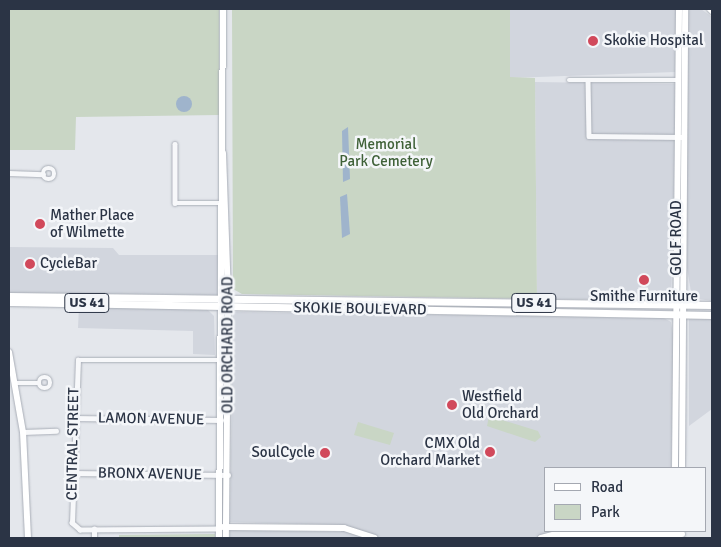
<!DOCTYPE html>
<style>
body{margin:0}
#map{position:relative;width:721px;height:547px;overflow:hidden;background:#e4e7ec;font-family:Signika,sans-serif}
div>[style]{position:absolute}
.built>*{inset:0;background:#d2d6de}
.green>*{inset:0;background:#c9d6c5}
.water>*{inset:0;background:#9fb4cc}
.round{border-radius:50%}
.roads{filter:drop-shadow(0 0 1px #a9aeb7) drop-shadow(0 0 1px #a9aeb7)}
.street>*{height:4.5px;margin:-2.25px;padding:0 2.25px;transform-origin:2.25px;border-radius:2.25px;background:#f7f8fa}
.street>.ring{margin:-2.25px;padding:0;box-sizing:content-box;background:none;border:4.5px solid #f7f8fa;border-radius:50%}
.secondary>*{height:6px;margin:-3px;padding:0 3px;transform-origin:3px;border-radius:3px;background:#fff}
.primary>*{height:7px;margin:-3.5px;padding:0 3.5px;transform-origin:3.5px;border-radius:3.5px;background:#fff}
.dots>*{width:14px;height:14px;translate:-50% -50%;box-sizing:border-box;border:2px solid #f4f6f9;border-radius:50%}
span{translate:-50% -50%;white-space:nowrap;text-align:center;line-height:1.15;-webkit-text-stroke:5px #f4f6f9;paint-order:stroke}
.shield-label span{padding:1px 4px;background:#f4f6f9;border:1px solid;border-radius:4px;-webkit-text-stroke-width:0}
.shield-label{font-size:14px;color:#2b3445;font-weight:700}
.poi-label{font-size:15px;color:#2b3445}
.left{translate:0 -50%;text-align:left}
.right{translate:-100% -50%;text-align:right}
.park-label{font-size:15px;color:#3f6138}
.street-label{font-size:15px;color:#2b3445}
.frame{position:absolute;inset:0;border:10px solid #2b3445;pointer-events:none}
.legend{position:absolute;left:544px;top:467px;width:162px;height:65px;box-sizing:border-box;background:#f4f6f9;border:1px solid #a4a8b1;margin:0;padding:6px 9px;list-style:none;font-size:15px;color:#2b3445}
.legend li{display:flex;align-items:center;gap:10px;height:25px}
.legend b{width:25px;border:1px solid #a4a8b1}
</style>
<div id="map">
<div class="built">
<div style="clip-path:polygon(510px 9px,676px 9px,675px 72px,510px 78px)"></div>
<div style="clip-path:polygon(687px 9px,701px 9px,712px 17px,712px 301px,692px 298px,687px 268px)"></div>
<div style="clip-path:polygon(535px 82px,677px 84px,671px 291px,665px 300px,537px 299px)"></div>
<div style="clip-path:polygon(9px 247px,113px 248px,119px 255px,218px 255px,217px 295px,9px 293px)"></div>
<div style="clip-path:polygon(79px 306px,208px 310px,214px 316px,215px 355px,193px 354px,193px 331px,78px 328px)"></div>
<div style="clip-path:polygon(233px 312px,664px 318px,671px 322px,674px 341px,671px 468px,545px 468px,545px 531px,670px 531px,669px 538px,230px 538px,230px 530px,341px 532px,340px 525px,230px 522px)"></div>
<div style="clip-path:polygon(689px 319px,712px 319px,712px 409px,689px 426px)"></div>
</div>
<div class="green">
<div style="clip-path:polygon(9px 9px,219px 9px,219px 115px,76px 117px,75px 150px,9px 150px)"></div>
<div style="clip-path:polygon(232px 9px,510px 9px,510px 77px,535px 78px,537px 299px,242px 294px,233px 289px)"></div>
<div style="clip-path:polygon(489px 416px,538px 431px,541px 437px,535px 442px,487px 426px)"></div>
<div style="clip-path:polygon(358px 422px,394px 433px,390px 445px,354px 435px)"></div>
<div style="clip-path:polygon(215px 534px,215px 538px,119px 538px,119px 535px)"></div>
</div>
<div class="water">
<div class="round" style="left:176px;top:96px;width:16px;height:16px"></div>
<div style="clip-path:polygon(348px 127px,350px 179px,343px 182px,342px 131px)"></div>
<div style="clip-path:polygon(347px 194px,350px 234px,342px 238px,340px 197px)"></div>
</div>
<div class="roads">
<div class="street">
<div style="left:569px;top:80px;width:110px"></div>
<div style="left:588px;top:80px;width:56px;rotate:89deg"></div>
<div style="left:589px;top:136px;width:92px;rotate:0.6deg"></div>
<div style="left:175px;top:144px;width:59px;rotate:90deg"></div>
<div style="left:175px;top:203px;width:49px"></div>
<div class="ring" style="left:43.5px;top:168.5px;width:6.5px;height:6.5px"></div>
<div style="left:9px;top:173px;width:34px;rotate:2deg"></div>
<div class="ring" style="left:39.5px;top:377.5px;width:6.5px;height:6.5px"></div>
<div style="left:16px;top:383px;width:23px"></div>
<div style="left:74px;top:418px;width:147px;rotate:0.8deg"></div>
<div style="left:23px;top:432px;width:33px;rotate:-2deg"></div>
<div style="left:73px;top:473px;width:155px;rotate:0.7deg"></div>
<div style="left:219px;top:529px;width:139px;rotate:179.6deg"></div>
<div style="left:80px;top:530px;width:11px;rotate:-139deg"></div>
<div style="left:72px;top:523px;width:163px;rotate:-87.9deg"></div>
<div style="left:78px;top:360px;width:142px"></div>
<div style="left:94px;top:538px;width:9px;rotate:-90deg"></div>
</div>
<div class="secondary">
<div style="left:710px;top:9px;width:3px;rotate:45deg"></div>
<div style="left:223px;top:153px;width:141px;rotate:88deg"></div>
<div style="left:228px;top:294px;width:244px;rotate:90.5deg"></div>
<div style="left:9px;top:352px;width:81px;rotate:80.1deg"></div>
<div style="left:23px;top:432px;width:106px;rotate:87.3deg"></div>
<div style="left:675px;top:468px;width:459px;rotate:-89.5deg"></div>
<div style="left:682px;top:468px;width:459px;rotate:-89.6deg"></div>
<div style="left:223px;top:527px;width:121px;rotate:0.5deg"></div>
<div style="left:344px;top:528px;width:32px;rotate:18deg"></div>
<div style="left:219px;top:538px;width:529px;rotate:-89.57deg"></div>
<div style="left:541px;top:538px;width:16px;rotate:-15deg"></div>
<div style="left:556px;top:534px;width:126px"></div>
</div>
<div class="primary">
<div style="left:9px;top:296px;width:703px;rotate:0.73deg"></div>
<div style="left:9px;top:302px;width:703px;rotate:1.06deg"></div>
</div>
</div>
<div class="dots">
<div style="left:593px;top:41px;background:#d1495b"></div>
<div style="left:40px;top:224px;background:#d1495b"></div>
<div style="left:30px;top:264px;background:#d1495b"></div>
<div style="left:644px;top:280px;background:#d1495b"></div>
<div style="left:452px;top:405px;background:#d1495b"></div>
<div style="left:490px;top:452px;background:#d1495b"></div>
<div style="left:325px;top:453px;background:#d1495b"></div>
</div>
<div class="shield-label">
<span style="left:87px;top:303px">US 41</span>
<span style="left:534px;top:303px">US 41</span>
</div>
<div class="poi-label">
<span class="left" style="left:604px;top:41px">Skokie Hospital</span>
<span class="left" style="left:50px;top:224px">Mather Place<br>of Wilmette</span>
<span class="left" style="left:40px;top:264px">CycleBar</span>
<span style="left:644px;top:297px">Smithe Furniture</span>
<span class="left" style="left:462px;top:405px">Westfield<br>Old Orchard</span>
<span class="right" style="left:480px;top:452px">CMX Old<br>Orchard Market</span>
<span class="right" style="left:315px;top:453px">SoulCycle</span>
</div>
<div class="park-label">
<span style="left:386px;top:153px">Memorial<br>Park Cemetery</span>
</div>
<div class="street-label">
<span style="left:677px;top:238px;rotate:-90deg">GOLF ROAD</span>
<span style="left:360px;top:309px;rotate:1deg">SKOKIE BOULEVARD</span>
<span style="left:228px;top:345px;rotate:-90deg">OLD ORCHARD ROAD</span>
<span style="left:151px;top:419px;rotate:1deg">LAMON AVENUE</span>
<span style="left:73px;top:444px;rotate:-89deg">CENTRAL STREET</span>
<span style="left:150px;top:474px;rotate:1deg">BRONX AVENUE</span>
</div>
<div class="frame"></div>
<ul class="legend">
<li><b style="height:6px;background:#fff"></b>Road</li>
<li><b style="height:14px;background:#c9d6c5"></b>Park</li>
</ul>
</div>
